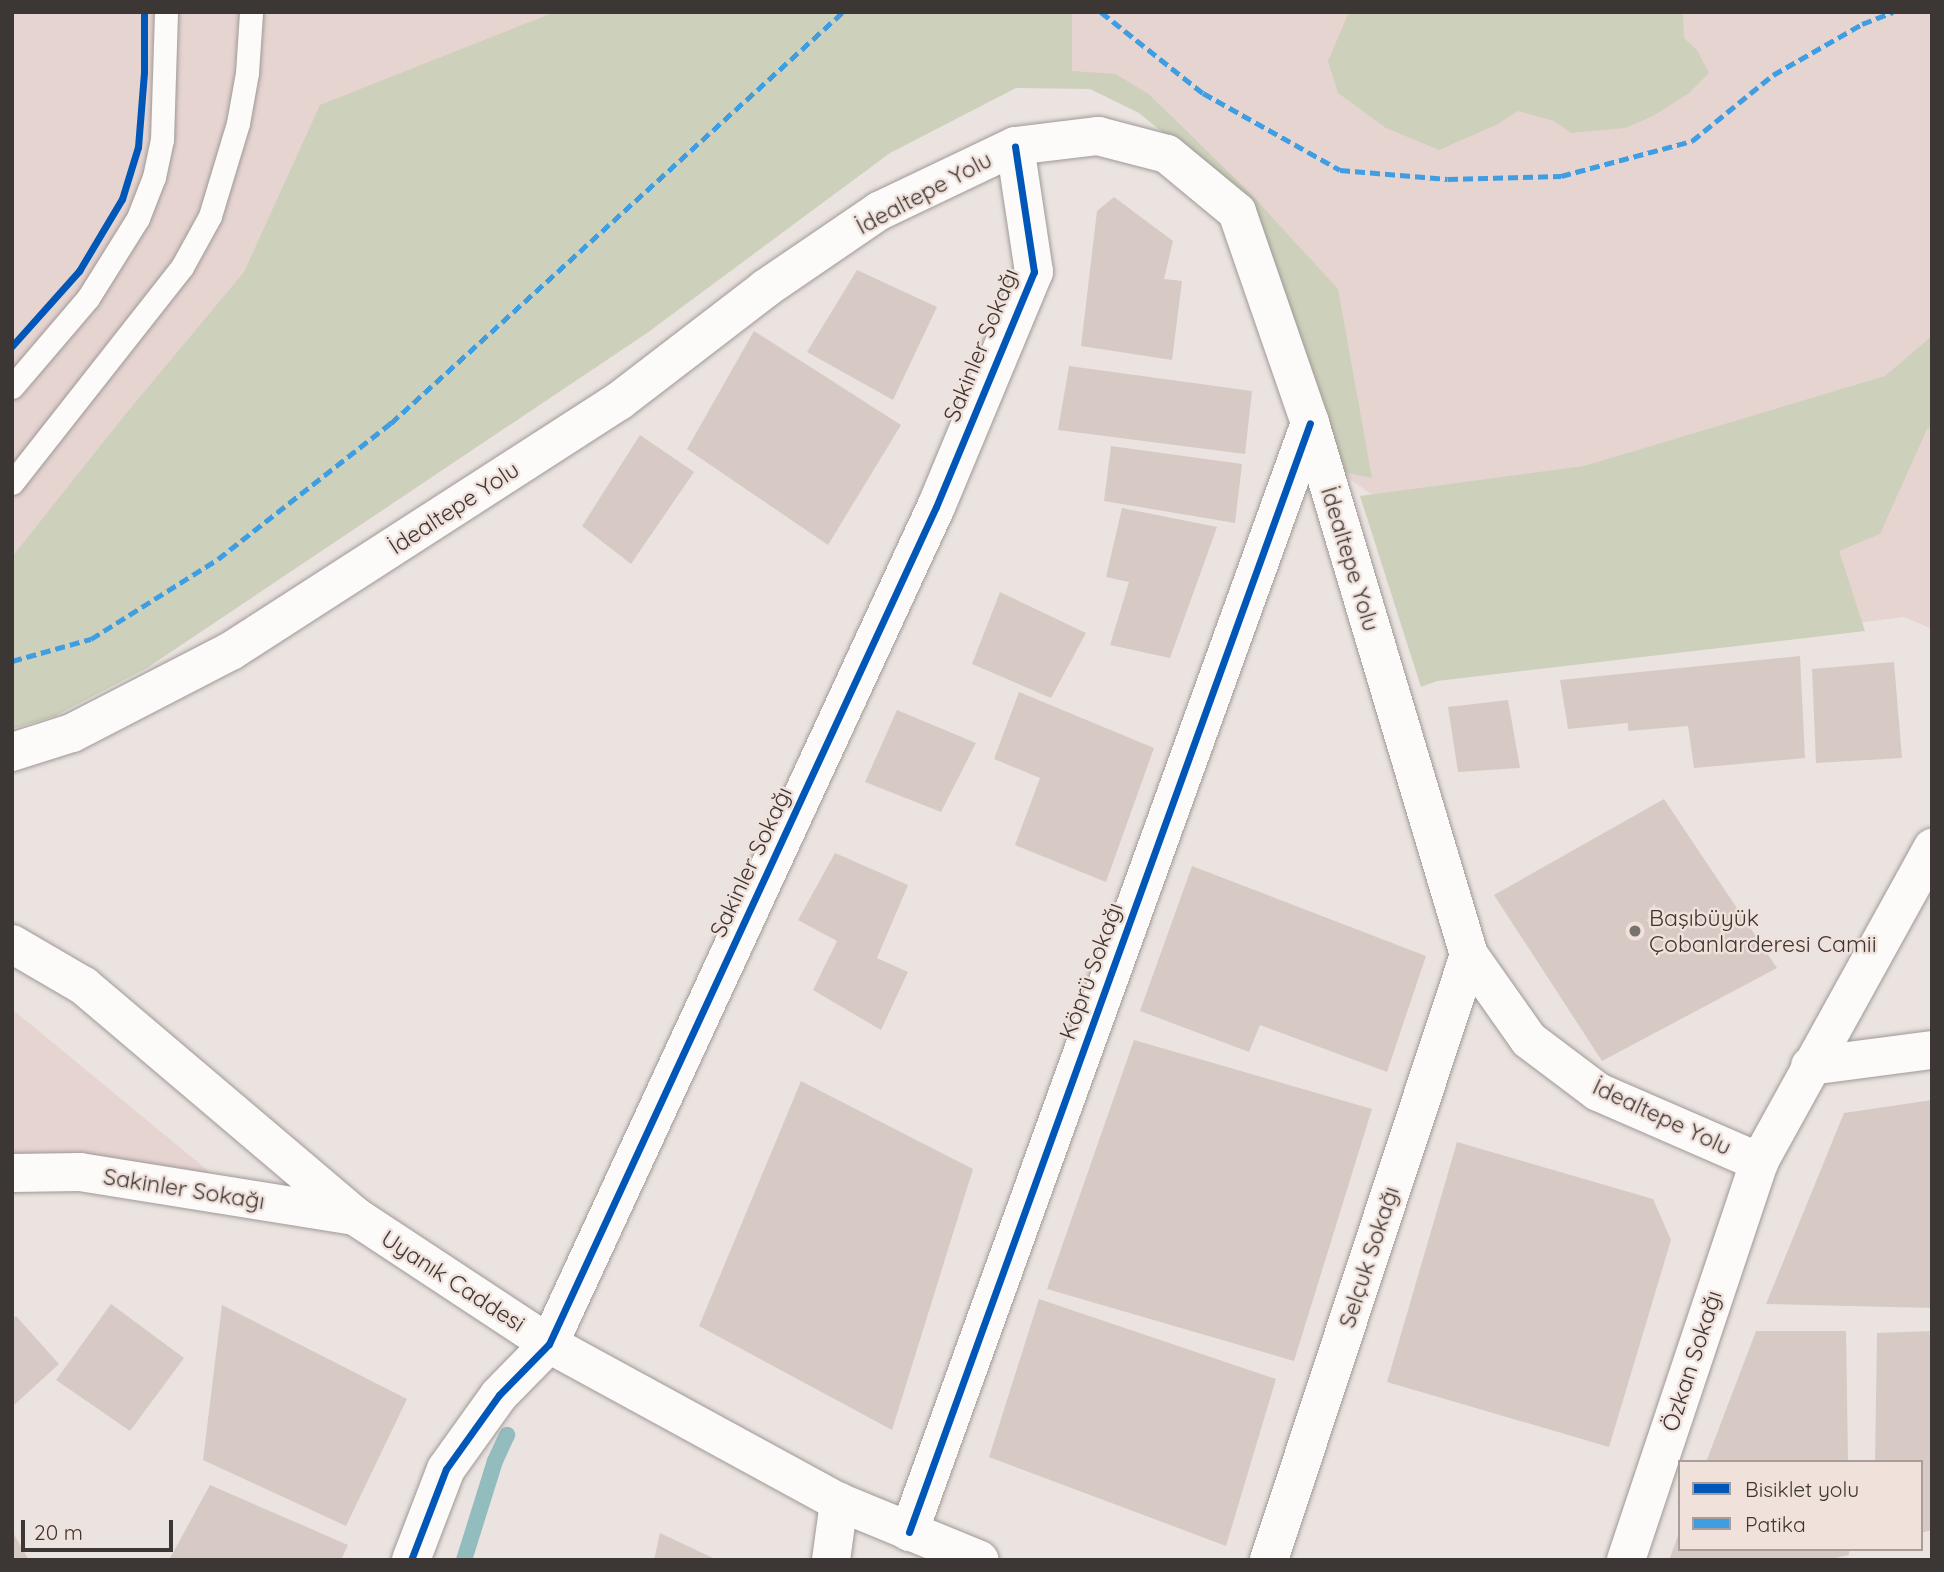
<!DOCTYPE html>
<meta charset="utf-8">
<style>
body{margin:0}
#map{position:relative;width:1944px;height:1572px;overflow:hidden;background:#ebe3e0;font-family:Quicksand,sans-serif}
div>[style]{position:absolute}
.education>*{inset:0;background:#e6d4d0}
.green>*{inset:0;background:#cdd0bb}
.stream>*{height:16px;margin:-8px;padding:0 8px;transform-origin:8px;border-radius:8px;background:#92bcbe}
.building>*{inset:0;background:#d7cac4}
.roads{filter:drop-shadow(0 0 2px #9f9997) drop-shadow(0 0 2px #9f9997)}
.service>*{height:23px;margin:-11.5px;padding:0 11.5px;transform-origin:11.5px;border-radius:11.5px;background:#fcfbfa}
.minor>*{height:38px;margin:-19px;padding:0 19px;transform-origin:19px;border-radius:19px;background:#fcfbfa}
.secondary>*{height:38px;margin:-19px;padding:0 19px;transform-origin:19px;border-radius:19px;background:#fcfbfa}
.quiet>*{height:5px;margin-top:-2.5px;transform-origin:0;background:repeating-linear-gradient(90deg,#3f9ee2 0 10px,transparent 0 15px)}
.cycleway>*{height:7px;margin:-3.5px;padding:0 3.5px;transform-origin:3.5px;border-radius:3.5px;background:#0057b8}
.dots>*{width:19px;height:19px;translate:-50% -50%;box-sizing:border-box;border:4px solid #f0e1db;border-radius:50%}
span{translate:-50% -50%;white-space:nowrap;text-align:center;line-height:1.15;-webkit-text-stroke:5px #f0e1db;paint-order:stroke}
.street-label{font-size:23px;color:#3c3634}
.poi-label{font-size:23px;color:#3c3634}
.left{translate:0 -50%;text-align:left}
.frame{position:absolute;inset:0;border:14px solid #3c3634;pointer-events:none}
.legend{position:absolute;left:1678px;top:1460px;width:245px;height:91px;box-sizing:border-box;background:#f0e1db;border:2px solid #a89d98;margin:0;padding:9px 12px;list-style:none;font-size:21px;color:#3c3634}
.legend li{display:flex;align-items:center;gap:14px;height:35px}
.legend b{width:35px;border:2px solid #a89d98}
.scale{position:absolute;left:21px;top:1520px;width:152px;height:32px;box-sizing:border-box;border:4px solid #3c3634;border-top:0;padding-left:9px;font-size:21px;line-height:24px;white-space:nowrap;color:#3c3634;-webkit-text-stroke:5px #f0e1db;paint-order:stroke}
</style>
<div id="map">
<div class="education">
<div style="clip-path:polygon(12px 12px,1932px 12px,1932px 629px,1904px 617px,1420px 678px,1380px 500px,1338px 471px,1279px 228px,1249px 192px,1150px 95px,1005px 77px,12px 687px)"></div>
<div style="clip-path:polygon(12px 1009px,217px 1178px,12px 1157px)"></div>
</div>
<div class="green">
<div style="clip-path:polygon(555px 12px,1072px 12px,1072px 71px,1116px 74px,1150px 95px,1249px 192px,1338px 289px,1372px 478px,1338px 471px,1216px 176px,1139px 113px,1090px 89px,1016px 88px,890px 153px,647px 333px,147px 668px,55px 716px,12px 729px,12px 557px,124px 416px,244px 272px,320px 105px)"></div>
<div style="clip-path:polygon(1349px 12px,1683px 12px,1684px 38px,1697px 50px,1709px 73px,1688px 94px,1653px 116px,1625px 128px,1571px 133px,1554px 121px,1518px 111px,1498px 124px,1439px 150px,1386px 128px,1338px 93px,1328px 61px)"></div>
<div style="clip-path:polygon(1932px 336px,1932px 428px,1927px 429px,1880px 534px,1839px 551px,1865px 631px,1437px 681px,1421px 687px,1360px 496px,1584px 466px,1885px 376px)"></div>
</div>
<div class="stream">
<div style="left:464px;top:1560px;width:104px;rotate:-72.6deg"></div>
<div style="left:495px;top:1461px;width:29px;rotate:-65deg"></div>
</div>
<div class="building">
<div style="clip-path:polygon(1114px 197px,1173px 241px,1164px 279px,1182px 281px,1172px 360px,1081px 346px,1097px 211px)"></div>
<div style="clip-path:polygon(857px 270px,937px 307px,893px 400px,807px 352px)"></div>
<div style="clip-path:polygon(754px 331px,901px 425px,828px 545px,687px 449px)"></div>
<div style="clip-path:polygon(1069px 366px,1252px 391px,1245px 454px,1058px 430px)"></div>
<div style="clip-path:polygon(640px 435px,694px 472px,631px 564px,582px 526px)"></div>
<div style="clip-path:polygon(1111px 446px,1242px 464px,1235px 523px,1104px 501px)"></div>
<div style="clip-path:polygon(1122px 508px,1217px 527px,1170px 658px,1110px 645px,1129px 582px,1106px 577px)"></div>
<div style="clip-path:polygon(1000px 592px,1086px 633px,1051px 698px,972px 664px)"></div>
<div style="clip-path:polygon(1800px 656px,1805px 758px,1694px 768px,1688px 726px,1628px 731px,1628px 723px,1568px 729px,1560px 680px)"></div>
<div style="clip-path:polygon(1894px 662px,1902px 758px,1816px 763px,1812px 669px)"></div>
<div style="clip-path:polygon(1019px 692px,1154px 748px,1106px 882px,1015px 845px,1040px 778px,994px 759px)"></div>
<div style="clip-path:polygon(1508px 700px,1520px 768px,1458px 772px,1448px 707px)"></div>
<div style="clip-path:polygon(897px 710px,976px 743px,941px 812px,865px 782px)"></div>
<div style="clip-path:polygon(1664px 799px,1777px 968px,1602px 1061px,1494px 895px)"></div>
<div style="clip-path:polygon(835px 853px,908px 885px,877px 958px,908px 972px,881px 1030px,813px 990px,837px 941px,798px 920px)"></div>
<div style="clip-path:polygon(1192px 866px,1426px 956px,1387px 1072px,1260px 1025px,1249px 1052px,1140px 1011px)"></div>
<div style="clip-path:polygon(1134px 1040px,1372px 1109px,1294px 1361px,1047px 1289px)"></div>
<div style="clip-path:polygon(801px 1081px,973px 1169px,892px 1430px,699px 1326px)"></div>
<div style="clip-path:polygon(1932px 1100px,1932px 1308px,1766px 1304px,1844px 1113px)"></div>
<div style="clip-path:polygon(1457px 1142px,1653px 1199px,1671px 1240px,1609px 1447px,1387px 1382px)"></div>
<div style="clip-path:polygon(1039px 1299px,1276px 1379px,1226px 1546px,989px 1457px)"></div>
<div style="clip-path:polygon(111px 1304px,184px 1358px,130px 1431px,56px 1380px)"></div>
<div style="clip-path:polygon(222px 1305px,407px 1399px,346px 1526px,203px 1460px)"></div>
<div style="clip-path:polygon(16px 1316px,59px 1364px,12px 1407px,12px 1319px)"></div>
<div style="clip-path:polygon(1756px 1331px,1846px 1331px,1848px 1462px,1706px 1462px)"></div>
<div style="clip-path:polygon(1932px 1331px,1932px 1530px,1921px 1533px,1921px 1462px,1875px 1462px,1877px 1333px)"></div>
<div style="clip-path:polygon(210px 1485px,348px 1545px,341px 1560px,169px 1560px)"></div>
<div style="clip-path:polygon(12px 1531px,29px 1560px,12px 1560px)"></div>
<div style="clip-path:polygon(660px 1533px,717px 1560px,654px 1560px)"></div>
<div style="clip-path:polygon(1679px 1533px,1680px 1549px,1849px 1549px,1849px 1555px,1827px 1560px,1669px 1560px)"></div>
</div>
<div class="roads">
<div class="service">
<div style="left:12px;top:387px;width:117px;rotate:-49.5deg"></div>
<div style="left:88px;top:298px;width:94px;rotate:-58deg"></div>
<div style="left:138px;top:218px;width:44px;rotate:-68.7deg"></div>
<div style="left:154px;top:177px;width:38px;rotate:-78deg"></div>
<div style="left:162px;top:140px;width:128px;rotate:-88.2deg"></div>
<div style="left:12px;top:483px;width:275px;rotate:-51.8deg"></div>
<div style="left:182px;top:267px;width:58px;rotate:-61.2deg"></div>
<div style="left:210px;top:216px;width:97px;rotate:-73.2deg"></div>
<div style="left:238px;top:123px;width:51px;rotate:-79.8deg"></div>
<div style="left:247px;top:73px;width:61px;rotate:-86.2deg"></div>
</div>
<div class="minor">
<div style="left:12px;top:944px;width:83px;rotate:30.3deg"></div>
<div style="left:84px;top:986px;width:355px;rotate:40.3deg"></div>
<div style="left:355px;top:1216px;width:232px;rotate:33.4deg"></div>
<div style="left:549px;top:1344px;width:330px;rotate:28.6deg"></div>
<div style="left:839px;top:1502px;width:152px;rotate:22.4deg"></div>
<div style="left:1810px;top:1066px;width:123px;rotate:-7.5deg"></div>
<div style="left:12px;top:1173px;width:68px;rotate:-0.8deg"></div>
<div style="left:80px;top:1172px;width:278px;rotate:9.1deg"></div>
<div style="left:909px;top:1532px;width:1179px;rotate:-70.12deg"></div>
<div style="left:411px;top:1560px;width:97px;rotate:-69deg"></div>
<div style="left:446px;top:1469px;width:91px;rotate:-54.4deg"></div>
<div style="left:499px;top:1395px;width:71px;rotate:-45.6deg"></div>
<div style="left:549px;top:1344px;width:922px;rotate:-65.19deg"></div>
<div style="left:936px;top:507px;width:255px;rotate:-67.4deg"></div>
<div style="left:1034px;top:272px;width:127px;rotate:-98.6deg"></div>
<div style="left:831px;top:1560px;width:59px;rotate:-82.1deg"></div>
<div style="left:1269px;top:1560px;width:637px;rotate:-71.71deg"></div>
<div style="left:1626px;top:1560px;width:420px;rotate:-71.5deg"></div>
</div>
<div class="secondary">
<div style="left:12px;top:752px;width:63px;rotate:-17.6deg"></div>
<div style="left:72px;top:733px;width:179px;rotate:-27.3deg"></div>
<div style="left:231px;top:651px;width:462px;rotate:-32.8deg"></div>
<div style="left:619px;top:401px;width:185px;rotate:-37.5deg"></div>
<div style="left:766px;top:288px;width:137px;rotate:-34.3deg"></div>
<div style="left:879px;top:211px;width:151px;rotate:-25.5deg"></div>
<div style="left:1015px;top:146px;width:84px;rotate:-6.9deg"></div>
<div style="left:1098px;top:136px;width:71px;rotate:14.6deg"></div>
<div style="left:1167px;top:154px;width:91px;rotate:39.6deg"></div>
<div style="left:1237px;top:212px;width:223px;rotate:70.9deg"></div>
<div style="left:1310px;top:423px;width:555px;rotate:73.36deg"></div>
<div style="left:1469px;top:955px;width:104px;rotate:54.8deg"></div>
<div style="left:1529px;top:1040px;width:86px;rotate:37deg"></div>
<div style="left:1598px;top:1092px;width:176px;rotate:23.5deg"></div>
<div style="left:1759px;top:1162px;width:359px;rotate:-61.1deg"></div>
</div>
</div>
<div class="quiet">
<div style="left:1101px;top:12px;width:130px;rotate:38.5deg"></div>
<div style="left:1203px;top:93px;width:157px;rotate:29.3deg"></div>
<div style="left:1340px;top:170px;width:108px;rotate:4.8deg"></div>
<div style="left:1448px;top:179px;width:113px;rotate:-1.5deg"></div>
<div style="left:1561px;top:176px;width:136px;rotate:-15deg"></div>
<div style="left:1692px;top:141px;width:104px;rotate:-39.2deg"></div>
<div style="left:1773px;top:75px;width:103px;rotate:-29.8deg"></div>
<div style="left:1862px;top:24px;width:33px;rotate:-21deg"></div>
<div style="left:12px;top:661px;width:82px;rotate:-15.6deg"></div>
<div style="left:91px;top:639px;width:150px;rotate:-32.2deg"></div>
<div style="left:218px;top:559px;width:220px;rotate:-38.2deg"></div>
<div style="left:391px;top:423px;width:611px;rotate:-42.28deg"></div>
</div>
<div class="cycleway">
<div style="left:12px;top:346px;width:101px;rotate:-48.2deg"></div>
<div style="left:79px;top:271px;width:84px;rotate:-59.2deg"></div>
<div style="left:122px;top:199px;width:54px;rotate:-72.9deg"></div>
<div style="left:138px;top:147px;width:75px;rotate:-85.4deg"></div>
<div style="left:144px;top:72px;width:60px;rotate:-90deg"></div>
<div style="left:909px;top:1532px;width:1179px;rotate:-70.12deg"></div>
<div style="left:411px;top:1560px;width:97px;rotate:-69deg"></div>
<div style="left:446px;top:1469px;width:91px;rotate:-54.4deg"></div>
<div style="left:499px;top:1395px;width:71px;rotate:-45.6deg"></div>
<div style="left:549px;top:1344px;width:922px;rotate:-65.19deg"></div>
<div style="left:936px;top:507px;width:255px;rotate:-67.4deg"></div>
<div style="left:1034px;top:272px;width:127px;rotate:-98.6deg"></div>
</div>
<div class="dots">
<div style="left:1635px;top:931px;background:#797370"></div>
</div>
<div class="street-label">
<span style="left:924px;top:193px;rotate:-28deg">İdealtepe Yolu</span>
<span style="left:981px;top:345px;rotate:-68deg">Sakinler Sokağı</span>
<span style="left:454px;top:508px;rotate:-33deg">İdealtepe Yolu</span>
<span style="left:1350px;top:559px;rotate:73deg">İdealtepe Yolu</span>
<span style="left:751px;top:862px;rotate:-65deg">Sakinler Sokağı</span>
<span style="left:1091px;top:971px;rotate:-70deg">Köprü Sokağı</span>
<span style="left:1662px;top:1117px;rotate:25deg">İdealtepe Yolu</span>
<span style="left:184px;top:1189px;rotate:9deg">Sakinler Sokağı</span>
<span style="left:1369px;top:1257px;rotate:-72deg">Selçuk Sokağı</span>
<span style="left:453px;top:1281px;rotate:33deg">Uyanık Caddesi</span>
<span style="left:1692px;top:1361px;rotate:-72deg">Özkan Sokağı</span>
</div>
<div class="poi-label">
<span class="left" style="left:1649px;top:931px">Başıbüyük<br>Çobanlarderesi Camii</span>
</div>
<div class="frame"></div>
<ul class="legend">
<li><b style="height:9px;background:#0057b8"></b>Bisiklet yolu</li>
<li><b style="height:9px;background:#3f9ee2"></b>Patika</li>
</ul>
<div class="scale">20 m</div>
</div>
